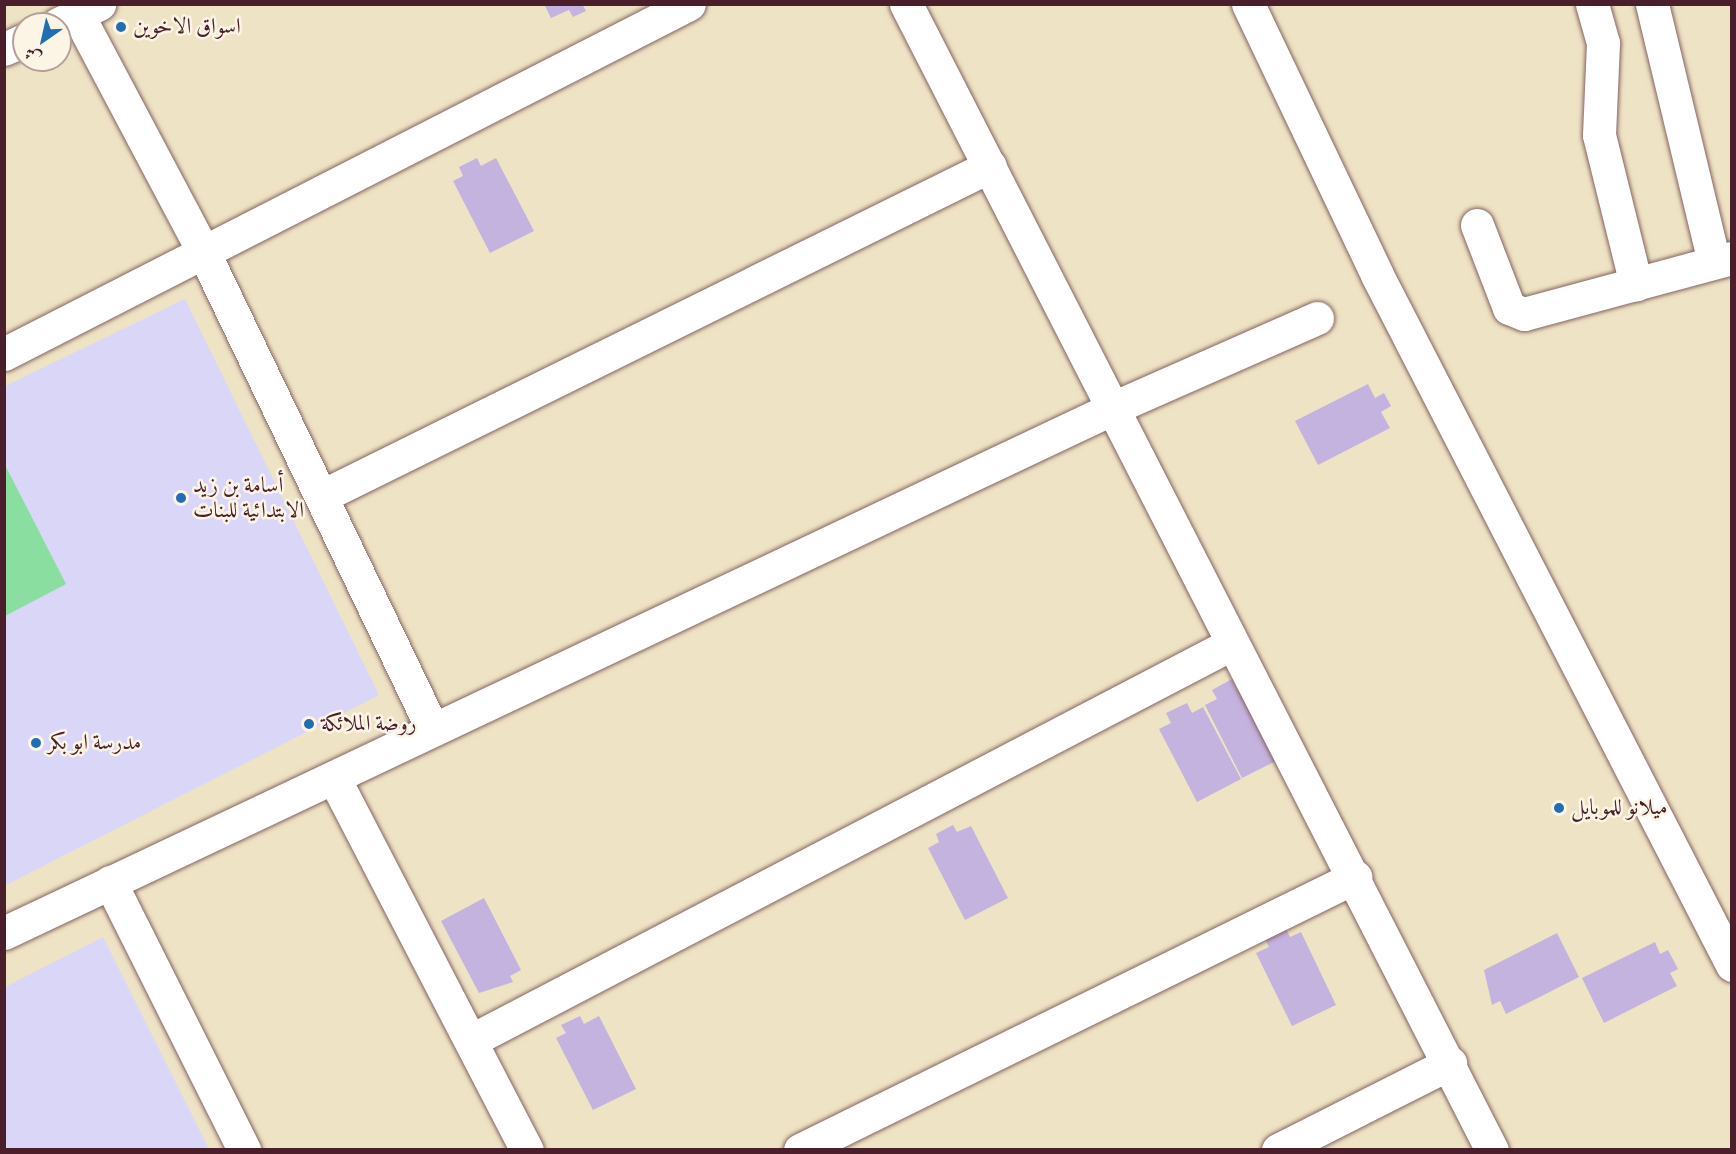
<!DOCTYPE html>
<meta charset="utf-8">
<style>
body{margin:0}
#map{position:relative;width:1736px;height:1154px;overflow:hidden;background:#efe3c5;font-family:"IM FELL DW Pica",Amiri,serif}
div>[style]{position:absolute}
.built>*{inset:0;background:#d9d6f7}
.green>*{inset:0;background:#89dea0}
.building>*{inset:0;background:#c4b2df}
.roads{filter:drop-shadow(0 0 2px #846461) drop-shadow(0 0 2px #846461)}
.street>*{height:33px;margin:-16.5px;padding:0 16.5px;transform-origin:16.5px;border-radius:16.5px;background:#fff}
.secondary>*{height:33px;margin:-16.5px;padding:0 16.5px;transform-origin:16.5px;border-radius:16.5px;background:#fff}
.dots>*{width:16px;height:16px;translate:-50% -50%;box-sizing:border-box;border:3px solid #fcf5e5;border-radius:50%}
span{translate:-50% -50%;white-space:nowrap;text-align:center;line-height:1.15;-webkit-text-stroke:5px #fcf5e5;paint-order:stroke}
.poi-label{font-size:22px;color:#4a1f2b}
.left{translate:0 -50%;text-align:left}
.frame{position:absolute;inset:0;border:6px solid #4a1f2b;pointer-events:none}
.north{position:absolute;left:12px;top:12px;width:60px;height:60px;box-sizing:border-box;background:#fcf5e5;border:2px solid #b59f9b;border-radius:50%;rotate:214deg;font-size:16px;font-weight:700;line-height:24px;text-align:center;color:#4a1f2b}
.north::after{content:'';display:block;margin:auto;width:21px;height:27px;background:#1f6fb2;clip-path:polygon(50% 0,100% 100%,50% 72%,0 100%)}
</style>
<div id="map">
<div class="built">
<div style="clip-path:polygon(185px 299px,379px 695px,4px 886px,5px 386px)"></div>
<div style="clip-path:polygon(103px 937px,209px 1149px,5px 1149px,5px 987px)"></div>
</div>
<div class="green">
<div style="clip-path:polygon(4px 463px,66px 584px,5px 616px,4px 616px)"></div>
</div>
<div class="building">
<div style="clip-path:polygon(544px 4px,582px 4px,586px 11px,573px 17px,569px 10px,551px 18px)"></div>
<div style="clip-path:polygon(477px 158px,481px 166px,496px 158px,534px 231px,490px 253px,453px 181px,463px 176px,459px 167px)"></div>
<div style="clip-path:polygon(1368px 384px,1375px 398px,1384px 393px,1391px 406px,1381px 412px,1390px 428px,1318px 465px,1295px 421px)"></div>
<div style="clip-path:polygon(1232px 679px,1237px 689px,1248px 683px,1286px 756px,1242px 778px,1205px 705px,1217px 699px,1212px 690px)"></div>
<div style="clip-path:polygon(1187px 703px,1192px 713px,1203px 707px,1241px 779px,1197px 802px,1159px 729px,1171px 723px,1166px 713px)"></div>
<div style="clip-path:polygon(953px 825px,957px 832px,971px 826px,1008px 898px,965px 920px,928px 848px,939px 842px,936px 834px)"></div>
<div style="clip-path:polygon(484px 898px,521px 970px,510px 976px,513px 982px,479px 993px,441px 921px)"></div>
<div style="clip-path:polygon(1285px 927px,1290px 937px,1301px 932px,1336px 1005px,1292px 1026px,1256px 953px,1269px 947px,1264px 937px)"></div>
<div style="clip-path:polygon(1557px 933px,1579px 977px,1506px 1014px,1500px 1001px,1492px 1005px,1484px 970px)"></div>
<div style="clip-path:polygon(1655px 942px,1660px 954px,1668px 950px,1678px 969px,1670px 973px,1677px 986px,1604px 1023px,1582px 978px)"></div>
<div style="clip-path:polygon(580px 1016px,584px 1024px,599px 1016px,636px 1089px,593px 1110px,556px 1038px,566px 1033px,561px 1025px)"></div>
</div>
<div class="roads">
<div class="street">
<div style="left:906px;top:4px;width:1287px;rotate:62.92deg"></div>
<div style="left:1248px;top:4px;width:300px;rotate:64.5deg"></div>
<div style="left:1377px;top:275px;width:776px;rotate:62.77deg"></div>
<div style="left:1592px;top:4px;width:41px;rotate:74.2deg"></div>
<div style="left:1603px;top:43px;width:92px;rotate:92.5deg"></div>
<div style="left:1599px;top:135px;width:154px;rotate:76.1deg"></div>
<div style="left:1652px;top:4px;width:265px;rotate:76.5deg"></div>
<div style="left:78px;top:15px;width:269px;rotate:62.1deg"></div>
<div style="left:204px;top:253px;width:527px;rotate:64.36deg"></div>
<div style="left:1477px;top:225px;width:89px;rotate:68.9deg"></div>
<div style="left:1509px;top:308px;width:16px;rotate:22deg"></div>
<div style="left:1524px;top:314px;width:215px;rotate:-15.1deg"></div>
<div style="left:4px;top:354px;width:769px;rotate:-27.06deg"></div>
<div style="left:322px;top:496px;width:745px;rotate:-26.29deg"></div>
<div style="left:335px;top:780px;width:417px;rotate:62.6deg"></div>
<div style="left:110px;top:882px;width:300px;rotate:63.4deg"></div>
<div style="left:4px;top:933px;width:1227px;rotate:-25.33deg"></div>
<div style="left:1113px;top:408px;width:223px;rotate:-23.8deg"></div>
<div style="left:472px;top:1040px;width:856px;rotate:-27.55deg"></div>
<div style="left:800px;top:1150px;width:619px;rotate:-26.19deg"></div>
<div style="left:1278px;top:1150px;width:193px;rotate:-26.8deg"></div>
</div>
<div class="secondary">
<div style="left:58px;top:24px;width:46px;rotate:-26deg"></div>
<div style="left:4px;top:49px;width:22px;rotate:-24deg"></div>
</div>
</div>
<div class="dots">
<div style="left:121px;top:27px;background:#1f6fb2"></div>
<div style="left:181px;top:498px;background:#1f6fb2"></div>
<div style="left:309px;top:724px;background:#1f6fb2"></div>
<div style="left:36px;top:743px;background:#1f6fb2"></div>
<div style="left:1559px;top:808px;background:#1f6fb2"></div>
</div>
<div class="poi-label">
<span class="left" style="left:133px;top:27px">اسواق الاخوين</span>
<span class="left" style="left:193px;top:498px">أسامة بن زيد<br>الابتدائية للبنات</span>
<span class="left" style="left:321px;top:724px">روضة الملائكة</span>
<span class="left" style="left:48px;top:743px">مدرسة ابو بكر</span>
<span class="left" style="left:1571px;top:808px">ميلانو للموبايل</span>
</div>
<div class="frame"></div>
<div class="north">ش</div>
</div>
